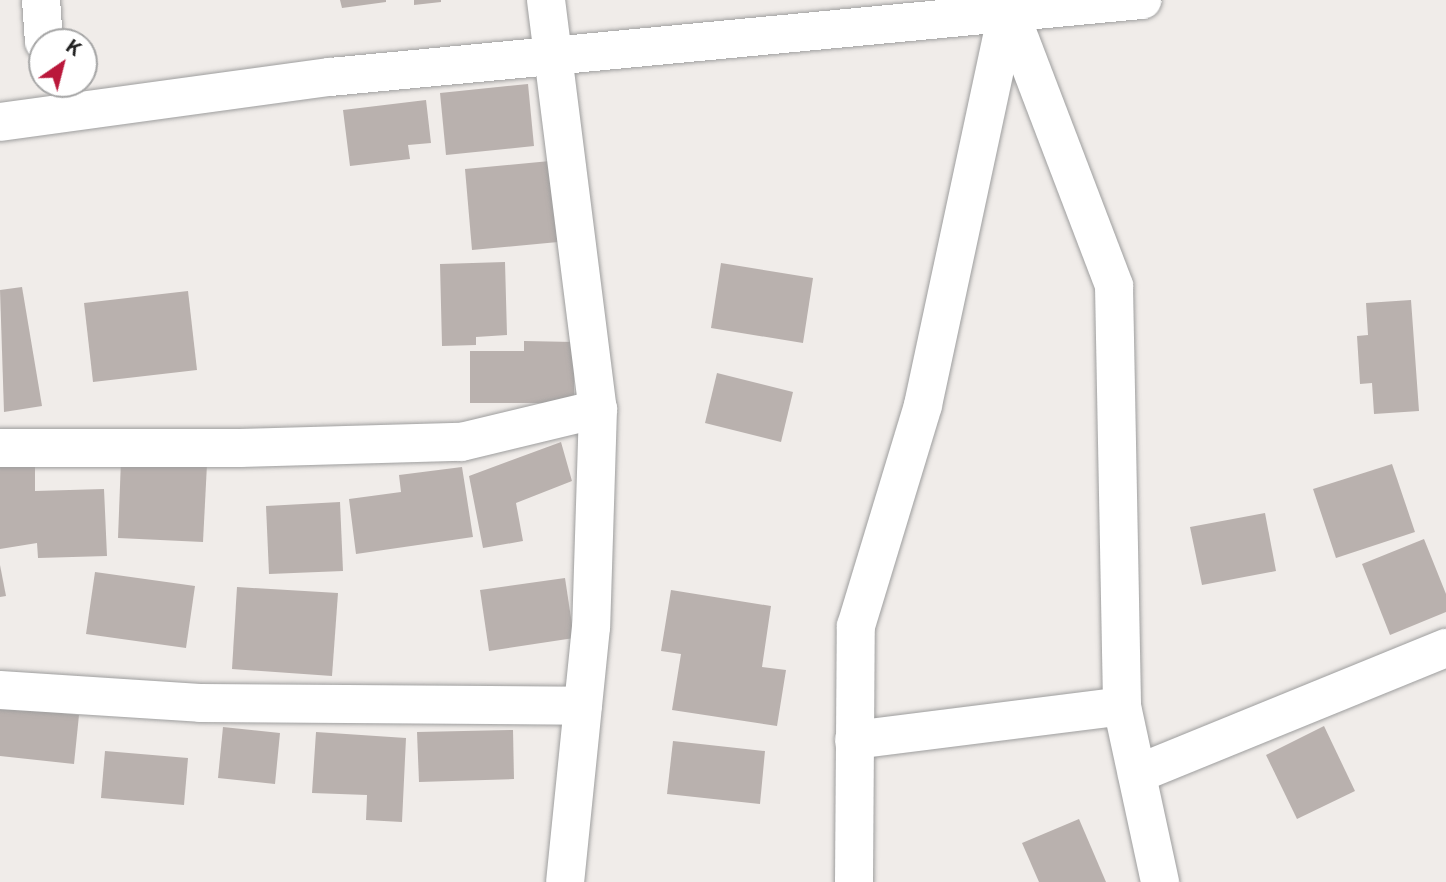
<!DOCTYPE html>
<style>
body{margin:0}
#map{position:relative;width:1446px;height:882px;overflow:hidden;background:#f0ece9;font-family:"Public Sans",sans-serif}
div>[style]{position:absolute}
.building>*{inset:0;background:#b9b1ae}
.roads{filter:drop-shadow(0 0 2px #9e9e9e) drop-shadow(0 0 2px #9e9e9e)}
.minor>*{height:38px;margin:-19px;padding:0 19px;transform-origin:19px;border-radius:19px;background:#fff}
span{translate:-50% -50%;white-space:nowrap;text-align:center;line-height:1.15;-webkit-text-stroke:5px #fff;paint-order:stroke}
.north{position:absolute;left:28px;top:28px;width:70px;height:70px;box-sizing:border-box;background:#fff;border:2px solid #a6a6a6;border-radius:50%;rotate:35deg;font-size:19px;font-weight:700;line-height:28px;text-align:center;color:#212121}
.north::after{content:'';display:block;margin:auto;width:24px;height:32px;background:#ba183b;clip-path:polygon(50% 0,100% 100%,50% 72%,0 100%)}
</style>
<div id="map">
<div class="building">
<div style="clip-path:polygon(340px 0,386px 0,386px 2px,342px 8px)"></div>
<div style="clip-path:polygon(414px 0,441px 0,441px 2px,414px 5px)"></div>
<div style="clip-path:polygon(528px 84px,534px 146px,446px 155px,440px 93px)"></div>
<div style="clip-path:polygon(426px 100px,431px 143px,408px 145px,410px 159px,350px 166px,343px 110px)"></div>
<div style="clip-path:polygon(550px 161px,558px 242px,472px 250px,465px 169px)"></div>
<div style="clip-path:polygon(505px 262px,507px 335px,476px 337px,476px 345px,442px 346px,440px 264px)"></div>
<div style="clip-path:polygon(721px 263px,813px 278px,803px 343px,711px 328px)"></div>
<div style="clip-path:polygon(22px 287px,42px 406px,4px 412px,0 290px)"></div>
<div style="clip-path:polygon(188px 291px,197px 370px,93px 382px,84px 303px)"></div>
<div style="clip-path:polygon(1411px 300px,1419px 411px,1374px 414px,1372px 383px,1360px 384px,1357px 336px,1368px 335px,1366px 303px)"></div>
<div style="clip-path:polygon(524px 341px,574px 342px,574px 403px,470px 403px,470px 351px,524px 351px)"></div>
<div style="clip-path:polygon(717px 373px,793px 392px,781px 442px,705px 423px)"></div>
<div style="clip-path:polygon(561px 442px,572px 481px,516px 503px,523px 541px,483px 548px,469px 476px)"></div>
<div style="clip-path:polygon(121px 460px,207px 464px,203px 542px,118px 538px)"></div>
<div style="clip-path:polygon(35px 462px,35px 491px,104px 489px,107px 556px,38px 558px,37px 543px,0 549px,0 463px)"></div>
<div style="clip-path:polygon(1392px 464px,1415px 532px,1336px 558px,1313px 489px)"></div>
<div style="clip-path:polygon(462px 467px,473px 537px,356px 554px,349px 499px,401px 492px,399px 475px)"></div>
<div style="clip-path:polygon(340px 502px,343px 571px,269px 574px,266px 506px)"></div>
<div style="clip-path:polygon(1265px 513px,1276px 571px,1202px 585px,1190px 527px)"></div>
<div style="clip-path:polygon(1424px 539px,1446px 594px,1446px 612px,1390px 635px,1362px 564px)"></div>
<div style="clip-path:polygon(0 565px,6px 596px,0 597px)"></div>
<div style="clip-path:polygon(95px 572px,195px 586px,186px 648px,86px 634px)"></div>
<div style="clip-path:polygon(565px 578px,574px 638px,489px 651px,480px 590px)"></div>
<div style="clip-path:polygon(237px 587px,338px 593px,332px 676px,232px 669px)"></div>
<div style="clip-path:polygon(671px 590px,771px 606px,762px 667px,786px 670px,777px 726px,672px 710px,681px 654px,661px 651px)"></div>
<div style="clip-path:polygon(0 706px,79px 715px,74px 764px,0 756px)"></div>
<div style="clip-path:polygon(1324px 726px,1355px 791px,1297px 819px,1266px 755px)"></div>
<div style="clip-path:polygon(223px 727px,280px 733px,275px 784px,218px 778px)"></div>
<div style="clip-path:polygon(513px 730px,514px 779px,419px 782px,417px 732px)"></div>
<div style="clip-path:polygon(316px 732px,406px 738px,402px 822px,366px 820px,367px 795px,312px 793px)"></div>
<div style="clip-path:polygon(673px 741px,765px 751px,760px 804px,667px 794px)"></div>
<div style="clip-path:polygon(105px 751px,188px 758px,184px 805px,101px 798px)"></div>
<div style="clip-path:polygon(1079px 819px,1106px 882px,1039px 882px,1022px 843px)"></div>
</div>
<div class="roads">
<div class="minor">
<div style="left:41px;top:0;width:42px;rotate:85.9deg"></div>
<div style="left:546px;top:0;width:412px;rotate:82.8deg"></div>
<div style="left:598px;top:409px;width:218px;rotate:91.8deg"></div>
<div style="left:591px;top:627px;width:256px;rotate:95.8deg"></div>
<div style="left:1010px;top:13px;width:292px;rotate:69.1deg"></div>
<div style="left:1114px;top:286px;width:420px;rotate:88.9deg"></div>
<div style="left:1122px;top:706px;width:180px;rotate:77.8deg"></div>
<div style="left:0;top:122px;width:333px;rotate:-7.8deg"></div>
<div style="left:330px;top:77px;width:816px;rotate:-5.42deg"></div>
<div style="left:0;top:448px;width:240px"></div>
<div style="left:240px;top:448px;width:221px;rotate:-1.6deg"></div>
<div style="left:461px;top:442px;width:141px;rotate:-13.5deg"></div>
<div style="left:0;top:690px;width:200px;rotate:3.7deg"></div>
<div style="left:200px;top:703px;width:383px;rotate:0.4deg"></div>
<div style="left:854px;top:740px;width:270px;rotate:-7.2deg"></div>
<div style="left:1137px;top:774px;width:334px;rotate:-22.2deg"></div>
<div style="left:854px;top:882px;width:256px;rotate:-89.6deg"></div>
<div style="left:856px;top:626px;width:231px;rotate:-73.1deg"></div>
<div style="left:923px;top:405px;width:414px;rotate:-77.9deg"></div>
</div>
</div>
<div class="north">K</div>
</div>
